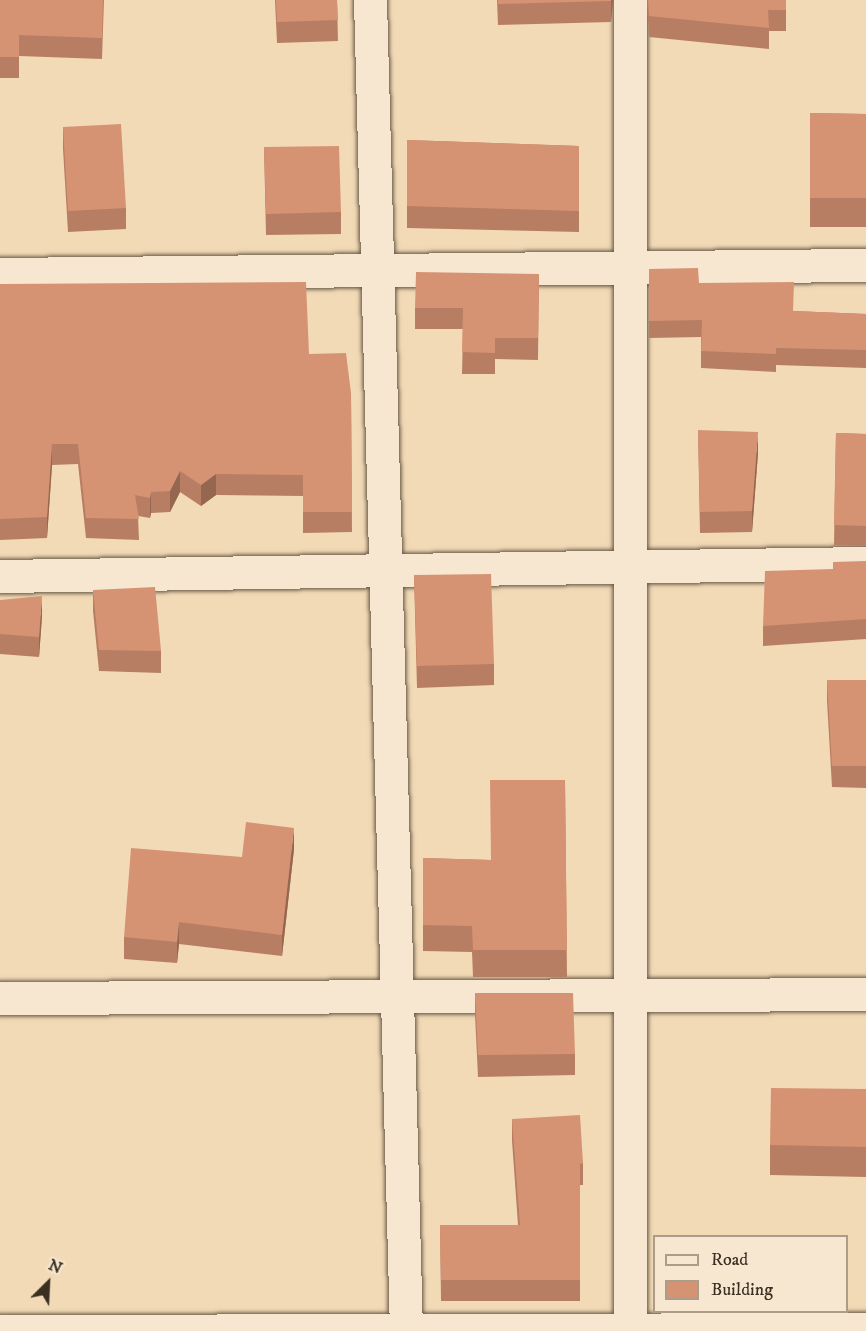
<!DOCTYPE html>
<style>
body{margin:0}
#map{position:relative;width:866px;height:1331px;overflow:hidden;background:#f3dab7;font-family:"IM FELL DW Pica",serif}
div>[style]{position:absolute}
.roads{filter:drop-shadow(0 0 2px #685a46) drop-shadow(0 0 2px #685a46)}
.minor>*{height:33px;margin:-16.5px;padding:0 16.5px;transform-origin:16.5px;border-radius:16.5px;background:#f7e7d0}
.wall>*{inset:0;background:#b87e63}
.shaded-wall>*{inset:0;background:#966750}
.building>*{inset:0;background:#d69373}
span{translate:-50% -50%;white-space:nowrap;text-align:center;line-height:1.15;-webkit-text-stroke:4.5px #f7e7d0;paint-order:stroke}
.legend{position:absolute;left:653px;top:1235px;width:195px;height:78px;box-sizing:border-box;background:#f7e7d0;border:2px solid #ab9d8a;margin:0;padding:8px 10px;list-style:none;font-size:18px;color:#3a2f21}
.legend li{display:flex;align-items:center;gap:12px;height:30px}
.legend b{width:30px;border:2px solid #ab9d8a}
.north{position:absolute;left:18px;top:1253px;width:60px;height:60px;-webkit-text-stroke:4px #f7e7d0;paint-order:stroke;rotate:24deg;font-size:16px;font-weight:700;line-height:24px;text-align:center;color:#3a2f21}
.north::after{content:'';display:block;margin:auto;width:21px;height:27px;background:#3a2f21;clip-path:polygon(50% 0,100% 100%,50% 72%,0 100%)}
</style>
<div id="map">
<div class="roads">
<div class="minor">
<div style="left:370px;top:0;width:1331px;rotate:88.45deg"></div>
<div style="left:630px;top:0;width:1331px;rotate:90deg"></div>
<div style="left:0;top:274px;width:866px;rotate:-0.6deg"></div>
<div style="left:0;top:576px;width:866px;rotate:-0.86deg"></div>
<div style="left:0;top:998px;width:866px;rotate:-0.26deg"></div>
<div style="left:0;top:1331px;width:866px;rotate:-0.13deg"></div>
</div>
</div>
<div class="wall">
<div style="clip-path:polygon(0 0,104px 0,102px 59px,19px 56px,19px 78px,0 78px)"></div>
<div style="clip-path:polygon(275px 0,337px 0,338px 41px,277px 43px)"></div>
<div style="clip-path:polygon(497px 0,613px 0,611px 22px,498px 25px)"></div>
<div style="clip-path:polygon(647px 0,786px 0,786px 31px,769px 31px,769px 49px,649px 37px)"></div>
<div style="clip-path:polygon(810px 113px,866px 114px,866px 227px,810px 227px)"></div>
<div style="clip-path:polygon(63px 127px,126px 208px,126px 229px,68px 232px,63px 149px)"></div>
<div style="clip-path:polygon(407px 140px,579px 146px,579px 232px,407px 228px)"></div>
<div style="clip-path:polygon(264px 147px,341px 212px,341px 234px,266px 235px)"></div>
<div style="clip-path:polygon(649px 269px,699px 283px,794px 311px,866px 314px,866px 368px,776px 365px,776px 372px,701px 368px,701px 337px,649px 338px)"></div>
<div style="clip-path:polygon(539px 274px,538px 360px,495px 359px,495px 374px,462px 374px,463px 329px,415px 329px,415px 308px)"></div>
<div style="clip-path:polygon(0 284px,309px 354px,351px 393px,352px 532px,303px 533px,303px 496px,216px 495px,201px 506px,180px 492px,170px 512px,151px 513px,150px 518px,138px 516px,139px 540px,86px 538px,78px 464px,52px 465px,47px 538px,0 540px)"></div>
<div style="clip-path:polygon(698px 430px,758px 453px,752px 532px,700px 533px)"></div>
<div style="clip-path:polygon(836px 433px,866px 434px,866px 546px,834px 545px)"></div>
<div style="clip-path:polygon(866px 561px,866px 639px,763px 646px,763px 626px,833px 569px)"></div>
<div style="clip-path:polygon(414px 575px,494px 664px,494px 685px,417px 688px)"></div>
<div style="clip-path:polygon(93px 590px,161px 651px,161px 673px,99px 671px,93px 611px)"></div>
<div style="clip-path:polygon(0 600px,42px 616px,39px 657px,0 654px)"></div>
<div style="clip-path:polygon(827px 680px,866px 680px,866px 788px,832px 787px,827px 701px)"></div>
<div style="clip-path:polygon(565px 780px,567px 977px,473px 977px,472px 952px,423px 951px,423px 858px,491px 860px)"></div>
<div style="clip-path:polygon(294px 849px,282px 956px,179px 944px,177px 963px,124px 959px,124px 937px,242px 857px)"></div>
<div style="clip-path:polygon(475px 993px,575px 1054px,575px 1075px,478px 1077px,475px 1015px)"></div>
<div style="clip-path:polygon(866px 1089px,866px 1177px,770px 1175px,770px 1145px)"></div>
<div style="clip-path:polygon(512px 1119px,583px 1163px,583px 1185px,580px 1185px,580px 1301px,441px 1301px,440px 1225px,518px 1225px,512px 1141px)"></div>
</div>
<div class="shaded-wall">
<div style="clip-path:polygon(611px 0,613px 0,611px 22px)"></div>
<div style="clip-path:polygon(758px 432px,758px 453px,752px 532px,752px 511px)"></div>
<div style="clip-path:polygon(52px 444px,52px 465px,47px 538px,47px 517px)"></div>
<div style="clip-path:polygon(180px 471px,180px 492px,170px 512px,170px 491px)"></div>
<div style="clip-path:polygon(216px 474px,216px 495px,201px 506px,201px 485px)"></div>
<div style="clip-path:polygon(151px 492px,151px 513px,150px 518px,150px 498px)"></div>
<div style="clip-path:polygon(42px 596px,42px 616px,39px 657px,39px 637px)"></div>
<div style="clip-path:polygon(294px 828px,294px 849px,282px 956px,282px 935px)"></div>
<div style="clip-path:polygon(179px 922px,179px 944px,177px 963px,177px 942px)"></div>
</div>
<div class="building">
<div style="clip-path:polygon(0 0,103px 0,102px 38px,19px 35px,19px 57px,0 57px)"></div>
<div style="clip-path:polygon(276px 0,337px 0,338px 20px,277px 22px)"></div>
<div style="clip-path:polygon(498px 0,611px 0,611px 1px,498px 4px)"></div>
<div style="clip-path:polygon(648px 0,786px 0,786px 10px,768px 10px,769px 28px,649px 16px)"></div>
<div style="clip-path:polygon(810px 113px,866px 114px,866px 198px,810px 198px)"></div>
<div style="clip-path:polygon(121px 124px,126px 208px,68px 211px,63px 127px)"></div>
<div style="clip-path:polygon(407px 140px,579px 146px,579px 211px,407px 206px)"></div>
<div style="clip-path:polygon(339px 146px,341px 212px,266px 214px,264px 147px)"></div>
<div style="clip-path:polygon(698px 268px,699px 283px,794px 282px,793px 311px,866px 314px,866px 350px,776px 348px,776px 354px,701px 351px,702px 320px,649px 321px,649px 269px)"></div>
<div style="clip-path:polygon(416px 272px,539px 274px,538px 338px,495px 338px,495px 353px,462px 352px,463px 308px,415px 308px)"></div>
<div style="clip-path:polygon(306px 282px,309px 354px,346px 353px,351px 393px,352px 512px,303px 512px,303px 475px,216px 474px,201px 485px,180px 471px,170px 491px,151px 492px,150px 498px,135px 495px,139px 519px,86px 518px,78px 444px,52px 444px,47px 517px,0 519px,0 284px)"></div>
<div style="clip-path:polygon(698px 430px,758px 432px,752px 511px,700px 512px)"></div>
<div style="clip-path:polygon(836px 433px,866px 434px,866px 526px,834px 525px)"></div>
<div style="clip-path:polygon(866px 561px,866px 619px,763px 626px,765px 571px,833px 569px,833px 562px)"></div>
<div style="clip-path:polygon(491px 574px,494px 664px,417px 666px,414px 575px)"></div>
<div style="clip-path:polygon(155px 587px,161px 651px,99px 650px,93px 590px)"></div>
<div style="clip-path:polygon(42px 596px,39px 637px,0 634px,0 600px)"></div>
<div style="clip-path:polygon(827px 680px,866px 680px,866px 766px,832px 766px)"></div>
<div style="clip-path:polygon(490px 780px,565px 780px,567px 950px,473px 950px,472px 926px,423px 925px,423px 858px,491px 860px)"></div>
<div style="clip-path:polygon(246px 822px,294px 828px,282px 935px,179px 922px,177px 942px,124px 937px,131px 848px,242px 857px)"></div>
<div style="clip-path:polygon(475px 993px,573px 993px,575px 1054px,478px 1055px)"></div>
<div style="clip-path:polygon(771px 1088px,866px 1089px,866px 1147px,770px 1145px)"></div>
<div style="clip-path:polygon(580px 1115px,583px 1163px,580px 1164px,580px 1280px,441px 1280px,440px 1225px,520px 1225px,512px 1119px)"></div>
</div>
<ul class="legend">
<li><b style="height:8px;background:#f7e7d0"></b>Road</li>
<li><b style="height:16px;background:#d69373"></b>Building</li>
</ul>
<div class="north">N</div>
</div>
